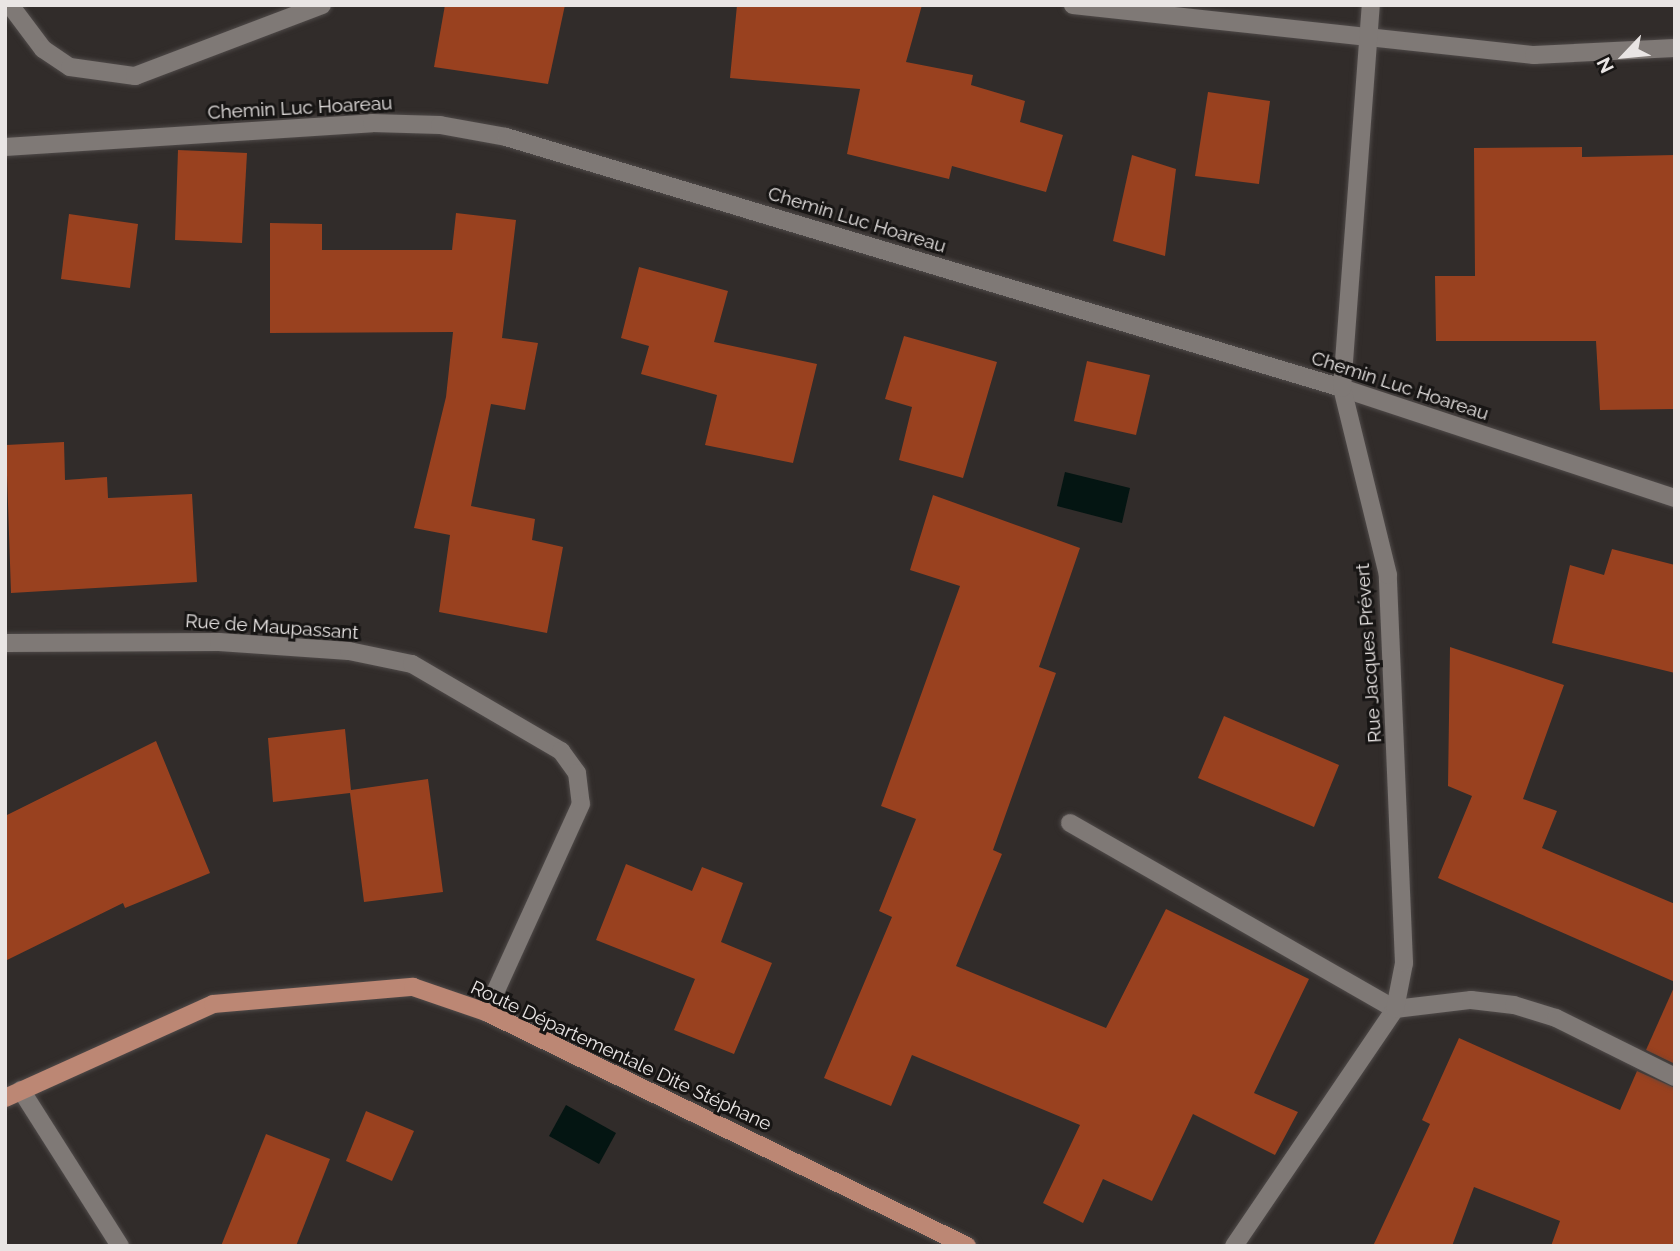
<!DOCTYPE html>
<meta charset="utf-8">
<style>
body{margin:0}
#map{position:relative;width:1680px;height:1251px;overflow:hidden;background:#312c2a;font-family:Raleway,sans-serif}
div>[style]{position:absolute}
.water>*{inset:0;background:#041512}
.building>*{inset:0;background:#99411f}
.roads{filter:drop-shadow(0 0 2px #4f4a49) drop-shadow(0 0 2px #4f4a49)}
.minor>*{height:18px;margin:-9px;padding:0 9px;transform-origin:9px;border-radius:9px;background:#7f7976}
.major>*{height:18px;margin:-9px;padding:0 9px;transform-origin:9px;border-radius:9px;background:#bc8774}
span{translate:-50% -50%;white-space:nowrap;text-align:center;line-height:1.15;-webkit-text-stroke:6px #171514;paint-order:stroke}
.street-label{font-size:19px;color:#e9e5e4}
.frame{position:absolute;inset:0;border:7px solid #e9e5e4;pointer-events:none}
.north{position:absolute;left:1589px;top:21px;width:70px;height:70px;-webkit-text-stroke:5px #171514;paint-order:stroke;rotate:244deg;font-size:19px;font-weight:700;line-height:28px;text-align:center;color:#e9e5e4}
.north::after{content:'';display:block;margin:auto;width:24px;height:32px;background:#e9e5e4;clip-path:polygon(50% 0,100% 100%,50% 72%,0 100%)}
</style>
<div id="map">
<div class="water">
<div style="clip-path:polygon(1065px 472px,1130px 488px,1122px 523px,1057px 506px)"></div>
<div style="clip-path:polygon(566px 1105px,616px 1133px,599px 1164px,549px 1136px)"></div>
</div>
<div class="building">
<div style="clip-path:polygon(445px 5px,565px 5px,548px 84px,434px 67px)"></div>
<div style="clip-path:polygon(737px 5px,922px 5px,906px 62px,973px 75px,971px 85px,1025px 101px,1020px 122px,1063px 135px,1046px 192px,952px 166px,949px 179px,847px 154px,860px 89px,730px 78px)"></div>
<div style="clip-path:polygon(1208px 92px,1270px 101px,1259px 184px,1195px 176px)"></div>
<div style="clip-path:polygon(1582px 147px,1582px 157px,1675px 155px,1675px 409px,1600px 410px,1596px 341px,1436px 341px,1435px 276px,1475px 276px,1474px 148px)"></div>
<div style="clip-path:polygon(178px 150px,247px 153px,242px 243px,175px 240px)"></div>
<div style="clip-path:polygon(1132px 155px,1176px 169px,1165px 256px,1113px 241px)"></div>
<div style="clip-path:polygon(456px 213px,516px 220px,502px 338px,538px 343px,525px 410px,491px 404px,471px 506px,535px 519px,532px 540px,563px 547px,547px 633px,439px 612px,450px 535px,414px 528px,446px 397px,453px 332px,270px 333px,270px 223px,322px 224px,322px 250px,452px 250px)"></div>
<div style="clip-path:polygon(69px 214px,138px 224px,130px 288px,61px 279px)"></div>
<div style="clip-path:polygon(639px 267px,728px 291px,714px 342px,817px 364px,793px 463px,705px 445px,717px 395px,641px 374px,649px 346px,621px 338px)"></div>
<div style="clip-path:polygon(904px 336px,997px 362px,963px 478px,899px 460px,912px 407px,885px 399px)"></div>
<div style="clip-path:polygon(1087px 361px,1150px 375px,1136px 435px,1074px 421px)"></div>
<div style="clip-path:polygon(64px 442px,65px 480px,107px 477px,108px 498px,192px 494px,197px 582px,11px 593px,6px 445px)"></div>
<div style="clip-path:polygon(933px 495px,1080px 548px,1039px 667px,1056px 673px,993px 850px,1002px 854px,956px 966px,1106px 1028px,1166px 909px,1309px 979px,1254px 1093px,1298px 1112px,1275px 1155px,1193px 1114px,1152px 1201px,1103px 1179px,1083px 1223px,1043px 1203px,1080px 1125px,912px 1055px,891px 1106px,824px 1078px,892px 917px,879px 911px,916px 819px,881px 806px,960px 586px,910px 570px)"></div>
<div style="clip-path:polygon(1612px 549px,1675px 565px,1675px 673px,1552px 643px,1570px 565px,1604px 575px)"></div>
<div style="clip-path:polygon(1450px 647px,1564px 685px,1523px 799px,1557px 811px,1542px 848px,1675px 904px,1675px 982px,1438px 878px,1472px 796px,1448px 786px)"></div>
<div style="clip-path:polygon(1224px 716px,1339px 765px,1314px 827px,1198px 778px)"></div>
<div style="clip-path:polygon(345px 729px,351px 790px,428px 779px,443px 892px,364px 902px,350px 793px,273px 802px,268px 738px)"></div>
<div style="clip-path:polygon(156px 741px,210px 873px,125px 908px,123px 903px,5px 961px,5px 816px)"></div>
<div style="clip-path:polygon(626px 864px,692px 891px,702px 867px,743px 883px,721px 942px,772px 963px,734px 1054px,674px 1030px,695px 979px,596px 940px)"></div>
<div style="clip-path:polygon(1675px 985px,1675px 1064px,1646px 1050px)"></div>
<div style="clip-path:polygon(1459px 1038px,1620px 1110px,1637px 1071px,1675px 1088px,1675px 1246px,1551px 1246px,1560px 1221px,1474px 1187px,1452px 1246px,1373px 1246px,1430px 1124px,1422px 1120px)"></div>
<div style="clip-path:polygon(366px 1111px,414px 1131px,392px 1181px,346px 1161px)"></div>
<div style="clip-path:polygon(266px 1134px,330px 1159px,296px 1246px,221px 1246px)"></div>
</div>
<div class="roads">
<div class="minor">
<div style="left:10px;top:5px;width:55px;rotate:53.1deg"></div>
<div style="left:43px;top:49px;width:32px;rotate:34deg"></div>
<div style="left:70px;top:67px;width:66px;rotate:7.9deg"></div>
<div style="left:135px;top:76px;width:200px;rotate:-20.8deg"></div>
<div style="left:1073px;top:5px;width:464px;rotate:6.2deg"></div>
<div style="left:1534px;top:55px;width:141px;rotate:-2.8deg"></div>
<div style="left:5px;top:147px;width:368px;rotate:-3.7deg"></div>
<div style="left:372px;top:123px;width:68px;rotate:1.7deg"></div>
<div style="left:440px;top:125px;width:67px;rotate:10.3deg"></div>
<div style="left:506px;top:137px;width:873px;rotate:16.71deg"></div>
<div style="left:1342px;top:388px;width:351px;rotate:18.3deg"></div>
<div style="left:5px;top:643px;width:214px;rotate:-0.3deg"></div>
<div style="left:219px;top:642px;width:130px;rotate:4deg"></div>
<div style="left:349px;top:651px;width:64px;rotate:11.7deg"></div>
<div style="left:412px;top:664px;width:173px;rotate:30.3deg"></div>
<div style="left:561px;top:751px;width:27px;rotate:54deg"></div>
<div style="left:577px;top:773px;width:31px;rotate:83deg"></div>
<div style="left:581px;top:804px;width:229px;rotate:114.5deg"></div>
<div style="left:1070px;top:823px;width:374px;rotate:29.8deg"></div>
<div style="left:1395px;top:1009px;width:77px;rotate:-6.8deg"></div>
<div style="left:1471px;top:1000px;width:43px;rotate:6.6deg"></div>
<div style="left:1514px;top:1005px;width:44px;rotate:17.2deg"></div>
<div style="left:1556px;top:1018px;width:133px;rotate:26.4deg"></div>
<div style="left:21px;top:1090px;width:185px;rotate:57.6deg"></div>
<div style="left:1234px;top:1246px;width:287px;rotate:-55.8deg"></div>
<div style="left:1395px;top:1009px;width:47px;rotate:-78.9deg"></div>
<div style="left:1404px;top:963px;width:388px;rotate:-92.4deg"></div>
<div style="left:1388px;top:575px;width:193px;rotate:-103.8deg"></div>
<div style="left:1342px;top:388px;width:384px;rotate:-85.7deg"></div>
</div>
<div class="major">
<div style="left:5px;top:1098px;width:228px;rotate:-24.3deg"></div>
<div style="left:213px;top:1004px;width:201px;rotate:-4.9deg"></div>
<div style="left:413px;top:987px;width:77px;rotate:18.9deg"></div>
<div style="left:486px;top:1012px;width:535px;rotate:25.94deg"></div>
</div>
</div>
<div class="street-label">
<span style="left:300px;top:108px;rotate:-3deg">Chemin Luc Hoareau</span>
<span style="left:857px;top:220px;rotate:17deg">Chemin Luc Hoareau</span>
<span style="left:1400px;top:386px;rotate:18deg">Chemin Luc Hoareau</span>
<span style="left:272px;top:627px;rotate:4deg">Rue de Maupassant</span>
<span style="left:1369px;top:653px;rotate:-94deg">Rue Jacques Prévert</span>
<span style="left:621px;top:1056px;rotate:25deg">Route Départementale Dite Stéphane</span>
</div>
<div class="frame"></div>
<div class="north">N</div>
</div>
